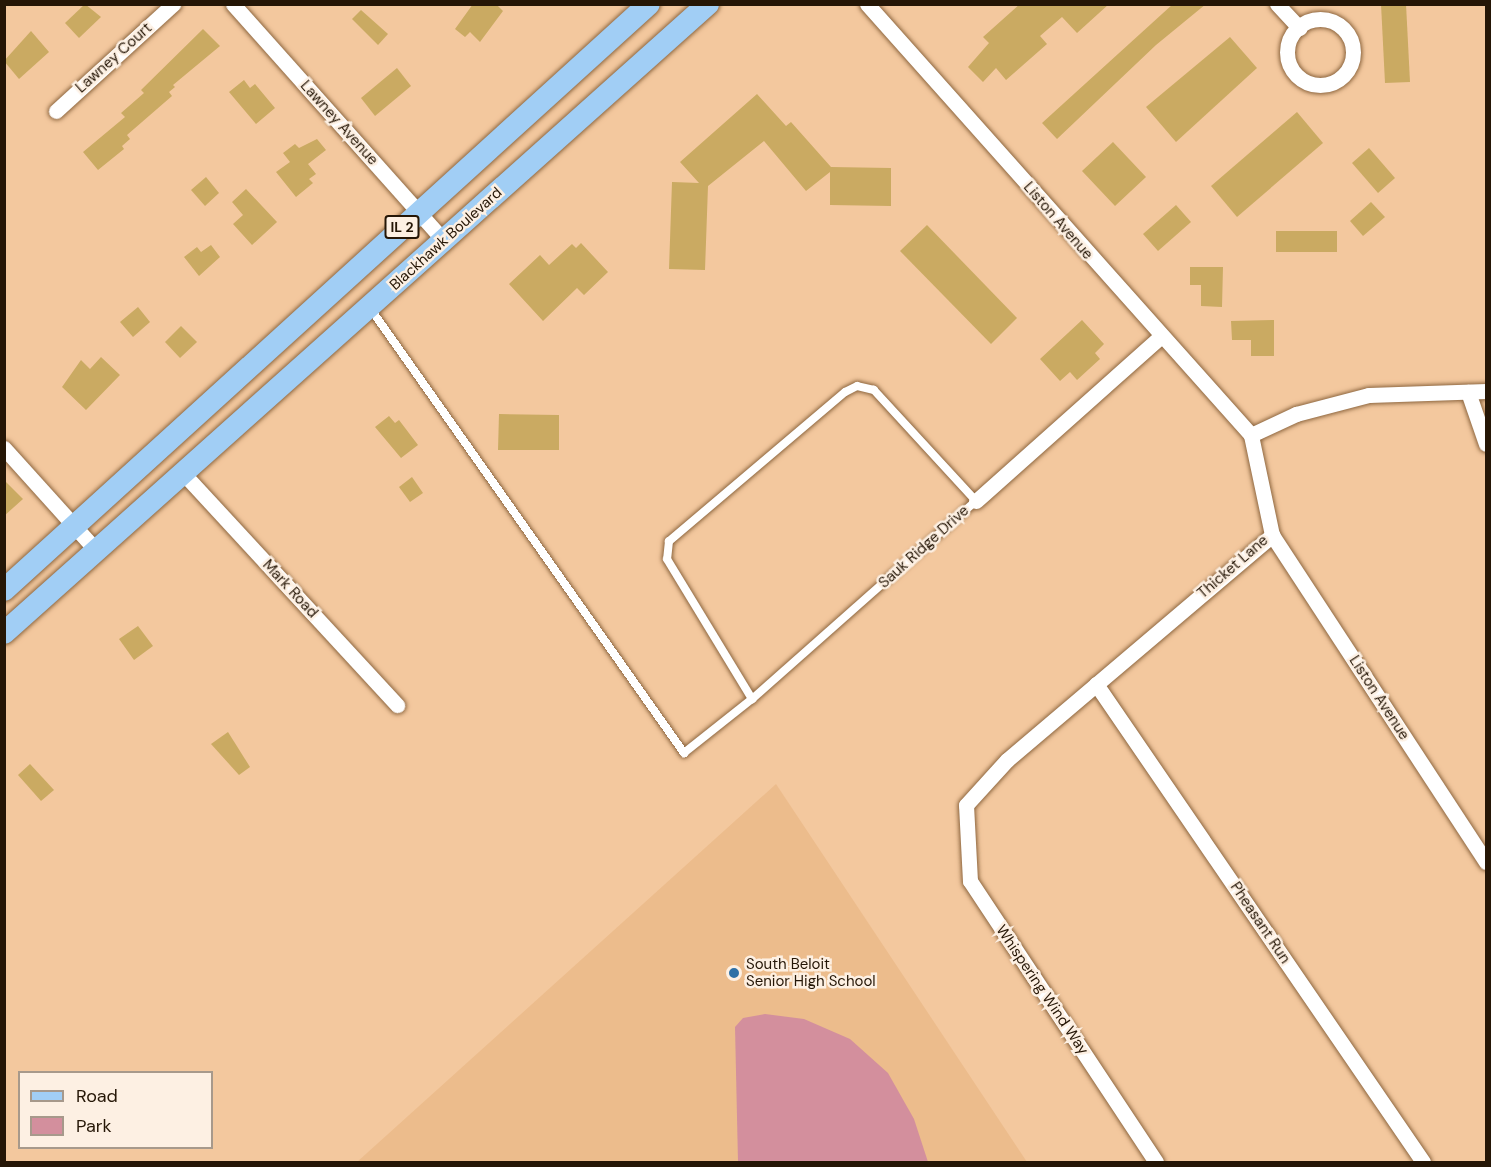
<!DOCTYPE html>
<style>
body{margin:0}
#map{position:relative;width:1491px;height:1167px;overflow:hidden;background:#f3c89e;font-family:"DM Sans",sans-serif}
div>[style]{position:absolute}
.built>*{inset:0;background:#ecbc8c}
.green>*{inset:0;background:#d38f9d}
.building>*{inset:0;background:#caaa62}
.roads{filter:drop-shadow(0 0 2px #8e6740) drop-shadow(0 0 2px #8e6740)}
.lane>*{height:8px;margin:-4px;padding:0 4px;transform-origin:4px;border-radius:4px;background:#fff}
.street>*{height:15px;margin:-7.5px;padding:0 7.5px;transform-origin:7.5px;border-radius:7.5px;background:#fff}
.street>.ring{margin:-7.5px;padding:0;box-sizing:content-box;background:none;border:15px solid #fff;border-radius:50%}
.primary>*{height:22px;margin:-11px;padding:0 11px;transform-origin:11px;border-radius:11px;background:#a1cef5}
.dots>*{width:16px;height:16px;translate:-50% -50%;box-sizing:border-box;border:3px solid #fdf0e3;border-radius:50%}
span{translate:-50% -50%;white-space:nowrap;text-align:center;line-height:1.15;-webkit-text-stroke:5px #fdf0e3;paint-order:stroke}
.shield-label span{padding:2px 4px;background:#fdf0e3;border:2px solid;border-radius:4px;-webkit-text-stroke-width:0}
.shield-label{font-size:14px;color:#251606;font-weight:700}
.street-label{font-size:15px;color:#251606}
.poi-label{font-size:15px;color:#251606}
.left{translate:0 -50%;text-align:left}
.frame{position:absolute;inset:0;border:6px solid #251606;pointer-events:none}
.legend{position:absolute;left:18px;top:1071px;width:195px;height:78px;box-sizing:border-box;background:#fdf0e3;border:2px solid #a7998b;margin:0;padding:8px 10px;list-style:none;font-size:18px;color:#251606}
.legend li{display:flex;align-items:center;gap:12px;height:30px}
.legend b{width:30px;border:2px solid #a7998b}
</style>
<div id="map">
<div class="built">
<div style="clip-path:polygon(776px 784px,1027px 1162px,357px 1162px)"></div>
</div>
<div class="green">
<div style="clip-path:polygon(765px 1014px,804px 1019px,850px 1039px,888px 1073px,914px 1119px,928px 1162px,738px 1162px,735px 1027px,743px 1018px)"></div>
</div>
<div class="building">
<div style="clip-path:polygon(85px 4px,101px 17px,79px 38px,65px 23px)"></div>
<div style="clip-path:polygon(473px 4px,496px 4px,503px 11px,480px 42px,470px 32px,465px 37px,455px 29px)"></div>
<div style="clip-path:polygon(1020px 4px,1109px 4px,1077px 33px,1062px 17px,1040px 36px,1047px 44px,1006px 80px,996px 68px,983px 82px,968px 67px,989px 43px,983px 37px)"></div>
<div style="clip-path:polygon(1173px 4px,1206px 4px,1156px 45px,1057px 139px,1042px 123px)"></div>
<div style="clip-path:polygon(1381px 4px,1406px 4px,1410px 82px,1385px 83px)"></div>
<div style="clip-path:polygon(361px 10px,388px 34px,378px 45px,352px 19px)"></div>
<div style="clip-path:polygon(203px 29px,220px 46px,173px 85px,175px 87px,169px 92px,172px 96px,127px 135px,130px 139px,122px 146px,124px 149px,98px 170px,83px 152px,125px 117px,121px 113px,144px 93px,141px 90px)"></div>
<div style="clip-path:polygon(31px 31px,49px 52px,19px 79px,4px 61px)"></div>
<div style="clip-path:polygon(1230px 37px,1257px 68px,1176px 142px,1146px 107px)"></div>
<div style="clip-path:polygon(397px 68px,411px 86px,375px 116px,361px 98px)"></div>
<div style="clip-path:polygon(244px 80px,250px 88px,255px 84px,275px 108px,256px 124px,229px 92px)"></div>
<div style="clip-path:polygon(757px 94px,786px 126px,791px 122px,831px 167px,891px 168px,891px 206px,830px 205px,830px 172px,806px 191px,764px 141px,708px 186px,705px 270px,669px 269px,672px 182px,699px 183px,680px 162px)"></div>
<div style="clip-path:polygon(1297px 112px,1323px 143px,1237px 217px,1211px 186px)"></div>
<div style="clip-path:polygon(317px 139px,326px 150px,308px 164px,316px 174px,309px 179px,313px 183px,296px 197px,276px 172px,290px 162px,283px 153px,295px 144px,299px 148px)"></div>
<div style="clip-path:polygon(1113px 142px,1146px 177px,1115px 206px,1082px 171px)"></div>
<div style="clip-path:polygon(1369px 148px,1395px 178px,1378px 193px,1352px 163px)"></div>
<div style="clip-path:polygon(206px 177px,219px 193px,205px 206px,191px 190px)"></div>
<div style="clip-path:polygon(246px 189px,277px 222px,252px 245px,233px 224px,243px 215px,232px 202px)"></div>
<div style="clip-path:polygon(1371px 202px,1385px 217px,1363px 236px,1350px 221px)"></div>
<div style="clip-path:polygon(1176px 205px,1191px 222px,1158px 251px,1143px 234px)"></div>
<div style="clip-path:polygon(927px 225px,1017px 318px,991px 344px,900px 251px)"></div>
<div style="clip-path:polygon(1276px 231px,1337px 231px,1337px 252px,1276px 252px)"></div>
<div style="clip-path:polygon(581px 243px,608px 272px,584px 295px,577px 288px,543px 321px,509px 284px,540px 255px,549px 265px,572px 244px,576px 248px)"></div>
<div style="clip-path:polygon(211px 245px,220px 257px,199px 276px,184px 257px,197px 247px,201px 252px)"></div>
<div style="clip-path:polygon(1190px 267px,1223px 267px,1222px 307px,1201px 306px,1201px 285px,1190px 285px)"></div>
<div style="clip-path:polygon(138px 307px,150px 322px,133px 337px,120px 322px)"></div>
<div style="clip-path:polygon(1082px 320px,1104px 344px,1095px 353px,1100px 359px,1077px 380px,1070px 372px,1060px 381px,1040px 359px)"></div>
<div style="clip-path:polygon(1274px 320px,1274px 356px,1251px 356px,1251px 340px,1232px 340px,1231px 321px)"></div>
<div style="clip-path:polygon(181px 326px,197px 342px,180px 358px,165px 342px)"></div>
<div style="clip-path:polygon(101px 357px,120px 375px,86px 410px,62px 387px,81px 360px,90px 369px)"></div>
<div style="clip-path:polygon(499px 414px,559px 415px,559px 450px,498px 450px)"></div>
<div style="clip-path:polygon(389px 416px,395px 423px,399px 420px,418px 445px,401px 458px,375px 427px)"></div>
<div style="clip-path:polygon(412px 477px,423px 493px,410px 502px,399px 487px)"></div>
<div style="clip-path:polygon(4px 480px,23px 499px,4px 516px)"></div>
<div style="clip-path:polygon(138px 626px,153px 646px,134px 660px,119px 639px)"></div>
<div style="clip-path:polygon(228px 732px,250px 767px,239px 775px,211px 744px)"></div>
<div style="clip-path:polygon(30px 764px,54px 790px,41px 801px,18px 775px)"></div>
</div>
<div class="roads">
<div class="lane">
<div style="left:370px;top:308px;width:545px;rotate:54.79deg"></div>
<div style="left:684px;top:753px;width:87px;rotate:-38.5deg"></div>
<div style="left:752px;top:699px;width:299px;rotate:-41.5deg"></div>
<div style="left:976px;top:501px;width:151px;rotate:-132.6deg"></div>
<div style="left:874px;top:390px;width:17px;rotate:-167deg"></div>
<div style="left:857px;top:386px;width:13px;rotate:153deg"></div>
<div style="left:845px;top:392px;width:231px;rotate:139.7deg"></div>
<div style="left:669px;top:541px;width:18px;rotate:96deg"></div>
<div style="left:667px;top:559px;width:164px;rotate:58.7deg"></div>
</div>
<div class="street">
<div style="left:233px;top:4px;width:317px;rotate:48.3deg"></div>
<div style="left:867px;top:4px;width:577px;rotate:48.3deg"></div>
<div style="left:1277px;top:4px;width:33px;rotate:47deg"></div>
<div class="ring" style="left:1287px;top:19px;width:51px;height:51px"></div>
<div style="left:56px;top:111px;width:159px;rotate:-42.4deg"></div>
<div style="left:1468px;top:392px;width:55px;rotate:70.9deg"></div>
<div style="left:4px;top:448px;width:137px;rotate:48deg"></div>
<div style="left:183px;top:473px;width:316px;rotate:47.3deg"></div>
<div style="left:976px;top:501px;width:246px;rotate:-41.7deg"></div>
<div style="left:1272px;top:535px;width:391px;rotate:56.8deg"></div>
<div style="left:1096px;top:684px;width:579px;rotate:55.62deg"></div>
<div style="left:1156px;top:1162px;width:337px;rotate:-123.5deg"></div>
<div style="left:970px;top:881px;width:76px;rotate:-93deg"></div>
<div style="left:966px;top:805px;width:61px;rotate:-47.7deg"></div>
<div style="left:1007px;top:760px;width:348px;rotate:-40.3deg"></div>
<div style="left:1272px;top:535px;width:102px;rotate:-101.9deg"></div>
<div style="left:1251px;top:435px;width:50px;rotate:-25deg"></div>
<div style="left:1296px;top:414px;width:75px;rotate:-14.6deg"></div>
<div style="left:1369px;top:395px;width:117px;rotate:-2deg"></div>
</div>
<div class="primary">
<div style="left:4px;top:590px;width:871px;rotate:-42.26deg"></div>
<div style="left:4px;top:633px;width:944px;rotate:-41.78deg"></div>
</div>
</div>
<div class="dots">
<div style="left:734px;top:973px;background:#2e70a6"></div>
</div>
<div class="shield-label">
<span style="left:402px;top:227px">IL 2</span>
</div>
<div class="street-label">
<span style="left:114px;top:58px;rotate:-42deg">Lawney Court</span>
<span style="left:339px;top:123px;rotate:48deg">Lawney Avenue</span>
<span style="left:1058px;top:221px;rotate:49deg">Liston Avenue</span>
<span style="left:446px;top:239px;rotate:-42deg">Blackhawk Boulevard</span>
<span style="left:924px;top:547px;rotate:-42deg">Sauk Ridge Drive</span>
<span style="left:1233px;top:567px;rotate:-41deg">Thicket Lane</span>
<span style="left:290px;top:589px;rotate:47deg">Mark Road</span>
<span style="left:1379px;top:698px;rotate:57deg">Liston Avenue</span>
<span style="left:1260px;top:923px;rotate:56deg">Pheasant Run</span>
<span style="left:1042px;top:990px;rotate:56deg">Whispering Wind Way</span>
</div>
<div class="poi-label">
<span class="left" style="left:746px;top:973px">South Beloit<br>Senior High School</span>
</div>
<div class="frame"></div>
<ul class="legend">
<li><b style="height:8px;background:#a1cef5"></b>Road</li>
<li><b style="height:16px;background:#d38f9d"></b>Park</li>
</ul>
</div>
